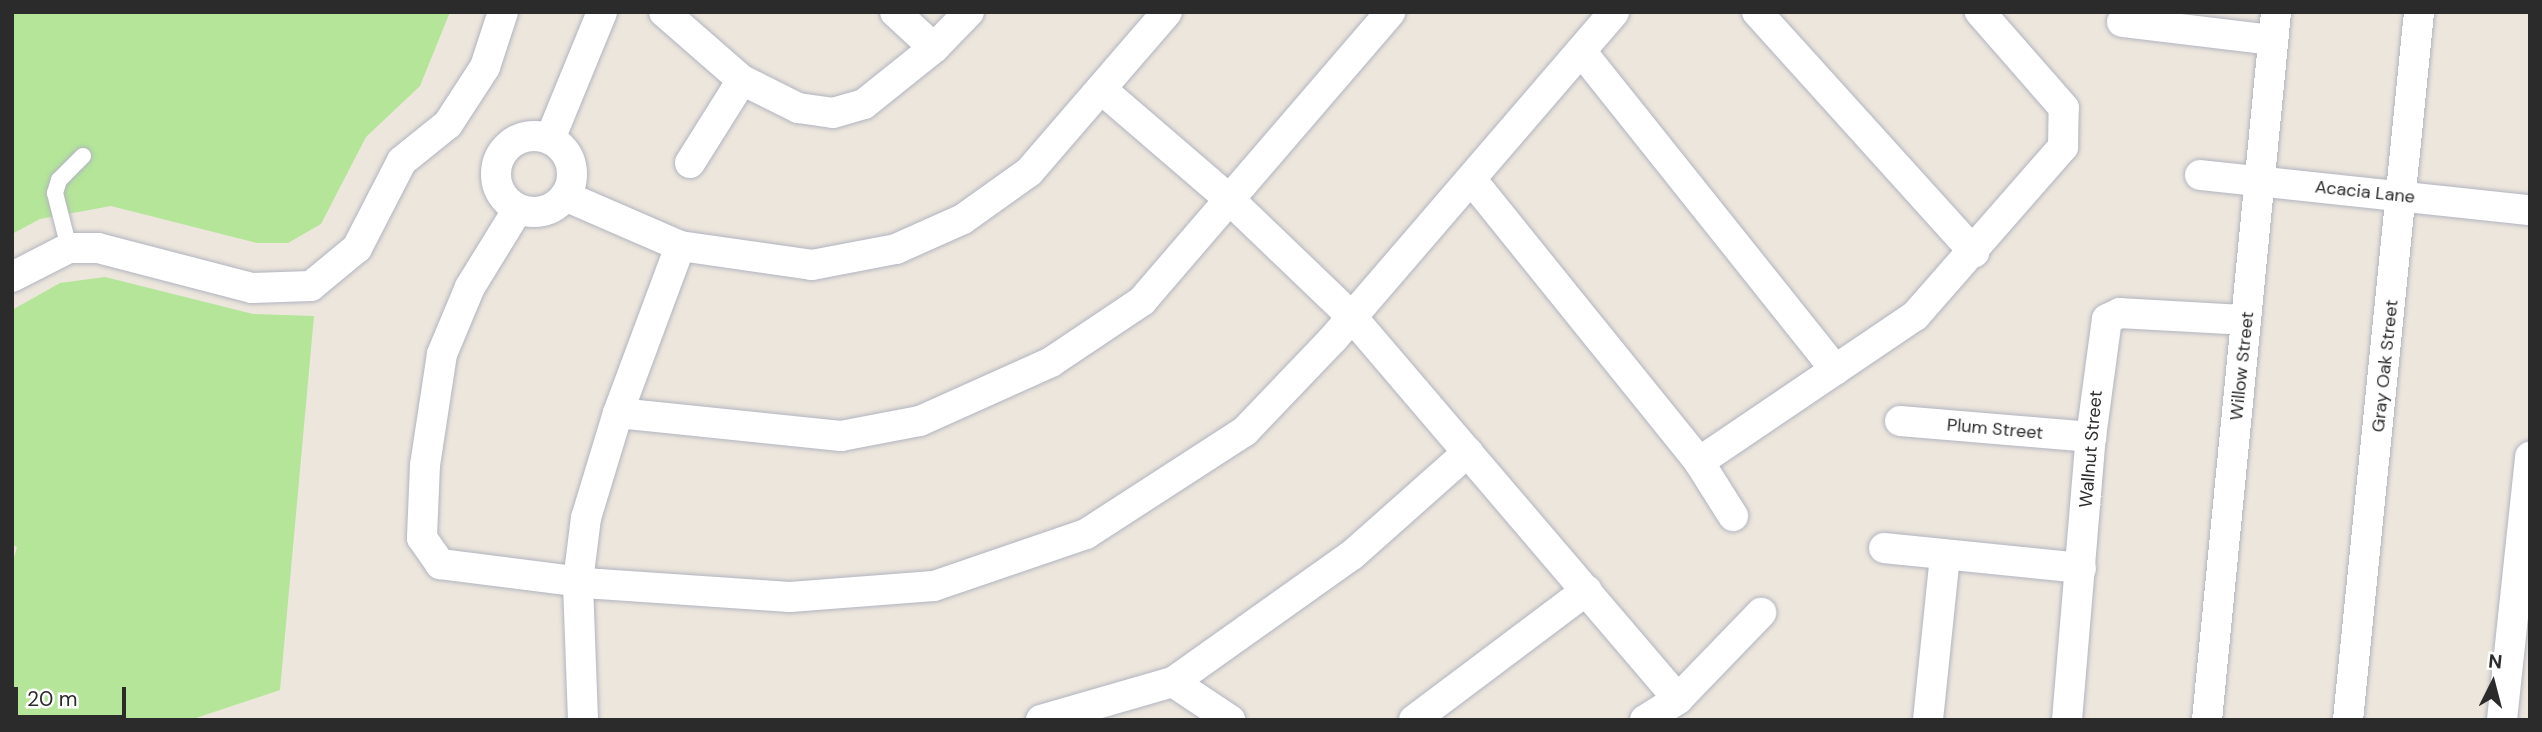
<!DOCTYPE html>
<style>
body{margin:0}
#map{position:relative;width:2542px;height:732px;overflow:hidden;background:#ede6dd;font-family:"DM Sans",sans-serif}
div>[style]{position:absolute}
.green>*{inset:0;background:#b4e599}
.roads{filter:drop-shadow(0 0 2px #b1b4bf) drop-shadow(0 0 2px #b1b4bf)}
.lane>*{height:16px;margin:-8px;padding:0 8px;transform-origin:8px;border-radius:8px;background:#fff}
.street>*{height:30px;margin:-15px;padding:0 15px;transform-origin:15px;border-radius:15px;background:#fff}
.street>.ring{margin:-15px;padding:0;box-sizing:content-box;background:none;border:30px solid #fff;border-radius:50%}
span{translate:-50% -50%;white-space:nowrap;text-align:center;line-height:1.15;-webkit-text-stroke:6px #fff;paint-order:stroke}
.street-label{font-size:18px;color:#2b2b2b}
.frame{position:absolute;inset:0;border:14px solid #2b2b2b;pointer-events:none}
.north{position:absolute;left:2458px;top:648px;width:70px;height:70px;-webkit-text-stroke:5px #fff;paint-order:stroke;rotate:6deg;font-size:19px;font-weight:700;line-height:28px;text-align:center;color:#2b2b2b}
.north::after{content:'';display:block;margin:auto;width:24px;height:32px;background:#2b2b2b;clip-path:polygon(50% 0,100% 100%,50% 72%,0 100%)}
.scale{position:absolute;left:14px;top:687px;width:112px;height:32px;box-sizing:border-box;border:4px solid #2b2b2b;border-top:0;padding-left:9px;font-size:21px;line-height:24px;white-space:nowrap;color:#2b2b2b;-webkit-text-stroke:5px #fff;paint-order:stroke}
</style>
<div id="map">
<div class="green">
<div style="clip-path:polygon(12px 12px,450px 12px,420px 86px,366px 137px,321px 224px,288px 243px,257px 243px,111px 206px,40px 219px,12px 234px)"></div>
<div style="clip-path:polygon(105px 277px,253px 314px,314px 316px,280px 690px,190px 720px,12px 720px,12px 565px,17px 547px,12px 545px,12px 310px,60px 283px)"></div>
</div>
<div class="roads">
<div class="lane">
<div style="left:69px;top:248px;width:57px;rotate:-104.3deg"></div>
<div style="left:55px;top:193px;width:14px;rotate:-73deg"></div>
<div style="left:59px;top:180px;width:34px;rotate:-45deg"></div>
</div>
<div class="street">
<div style="left:664px;top:12px;width:103px;rotate:41.1deg"></div>
<div style="left:742px;top:80px;width:98px;rotate:122.1deg"></div>
<div style="left:895px;top:12px;width:53px;rotate:42.7deg"></div>
<div style="left:1757px;top:12px;width:324px;rotate:47.9deg"></div>
<div style="left:2122px;top:22px;width:152px;rotate:6.8deg"></div>
<div style="left:1581px;top:51px;width:408px;rotate:51.4deg"></div>
<div style="left:742px;top:80px;width:63px;rotate:26.6deg"></div>
<div style="left:798px;top:108px;width:35px;rotate:8deg"></div>
<div style="left:833px;top:113px;width:32px;rotate:-16deg"></div>
<div style="left:864px;top:104px;width:90px;rotate:-38.7deg"></div>
<div style="left:934px;top:48px;width:50px;rotate:-45.8deg"></div>
<div style="left:1101px;top:89px;width:169px;rotate:40.7deg"></div>
<div style="left:1229px;top:199px;width:170px;rotate:43.8deg"></div>
<div style="left:1352px;top:317px;width:502px;rotate:49.52deg"></div>
<div class="ring" style="left:496px;top:136px;width:46px;height:46px"></div>
<div style="left:550px;top:139px;width:137px;rotate:-67.7deg"></div>
<div style="left:2200px;top:175px;width:332px;rotate:6.1deg"></div>
<div style="left:1471px;top:179px;width:363px;rotate:51.1deg"></div>
<div style="left:1699px;top:462px;width:64px;rotate:57.8deg"></div>
<div style="left:565px;top:196px;width:125px;rotate:23.5deg"></div>
<div style="left:680px;top:246px;width:133px;rotate:8.2deg"></div>
<div style="left:812px;top:265px;width:86px;rotate:-10.8deg"></div>
<div style="left:896px;top:249px;width:73px;rotate:-24.1deg"></div>
<div style="left:963px;top:219px;width:81px;rotate:-35.5deg"></div>
<div style="left:1029px;top:172px;width:211px;rotate:-49.2deg"></div>
<div style="left:518px;top:209px;width:92px;rotate:121.6deg"></div>
<div style="left:470px;top:287px;width:73px;rotate:112.7deg"></div>
<div style="left:442px;top:354px;width:112px;rotate:98.7deg"></div>
<div style="left:425px;top:465px;width:73px;rotate:92.4deg"></div>
<div style="left:422px;top:538px;width:32px;rotate:55deg"></div>
<div style="left:440px;top:564px;width:160px;rotate:7.2deg"></div>
<div style="left:599px;top:584px;width:191px;rotate:3.9deg"></div>
<div style="left:790px;top:597px;width:144px;rotate:-4.4deg"></div>
<div style="left:934px;top:586px;width:161px;rotate:-18.9deg"></div>
<div style="left:1086px;top:534px;width:189px;rotate:-32.9deg"></div>
<div style="left:1245px;top:431px;width:127px;rotate:-46.3deg"></div>
<div style="left:1333px;top:339px;width:431px;rotate:-49.3deg"></div>
<div style="left:12px;top:277px;width:64px;rotate:-27deg"></div>
<div style="left:69px;top:248px;width:29px"></div>
<div style="left:98px;top:248px;width:159px;rotate:14.6deg"></div>
<div style="left:252px;top:288px;width:59px;rotate:-1.9deg"></div>
<div style="left:311px;top:286px;width:60px;rotate:-39.6deg"></div>
<div style="left:357px;top:248px;width:98px;rotate:-62.7deg"></div>
<div style="left:402px;top:161px;width:59px;rotate:-38.8deg"></div>
<div style="left:448px;top:124px;width:68px;rotate:-57deg"></div>
<div style="left:485px;top:67px;width:58px;rotate:-71.9deg"></div>
<div style="left:618px;top:413px;width:224px;rotate:5.9deg"></div>
<div style="left:841px;top:436px;width:80px;rotate:-10.8deg"></div>
<div style="left:920px;top:421px;width:144px;rotate:-24.2deg"></div>
<div style="left:1051px;top:362px;width:110px;rotate:-33.8deg"></div>
<div style="left:1142px;top:301px;width:381px;rotate:-49.3deg"></div>
<div style="left:1900px;top:421px;width:192px;rotate:4.8deg"></div>
<div style="left:1699px;top:462px;width:261px;rotate:-34.1deg"></div>
<div style="left:1915px;top:316px;width:225px;rotate:-48.8deg"></div>
<div style="left:2063px;top:147px;width:39px;rotate:-89deg"></div>
<div style="left:2064px;top:108px;width:128px;rotate:-131.2deg"></div>
<div style="left:1884px;top:548px;width:198px;rotate:5.8deg"></div>
<div style="left:1173px;top:682px;width:69px;rotate:33.7deg"></div>
<div style="left:583px;top:720px;width:139px;rotate:-92.1deg"></div>
<div style="left:578px;top:581px;width:64px;rotate:-82.8deg"></div>
<div style="left:586px;top:518px;width:110px;rotate:-73.1deg"></div>
<div style="left:618px;top:413px;width:178px;rotate:-69.6deg"></div>
<div style="left:1041px;top:720px;width:137px;rotate:-16.1deg"></div>
<div style="left:1173px;top:682px;width:219px;rotate:-35.4deg"></div>
<div style="left:1352px;top:555px;width:155px;rotate:-41.6deg"></div>
<div style="left:1414px;top:720px;width:216px;rotate:-36.9deg"></div>
<div style="left:1645px;top:720px;width:39px;rotate:-32deg"></div>
<div style="left:1678px;top:699px;width:120px;rotate:-46deg"></div>
<div style="left:1928px;top:720px;width:166px;rotate:-84.1deg"></div>
<div style="left:2067px;top:720px;width:284px;rotate:-85.2deg"></div>
<div style="left:2091px;top:437px;width:119px;rotate:-82.3deg"></div>
<div style="left:2107px;top:319px;width:14px;rotate:-25deg"></div>
<div style="left:2120px;top:313px;width:126px;rotate:3.2deg"></div>
<div style="left:2207px;top:720px;width:711px;rotate:-84.43deg"></div>
<div style="left:2348px;top:720px;width:712px;rotate:-84.27deg"></div>
<div style="left:2502px;top:720px;width:265px;rotate:-83.9deg"></div>
</div>
</div>
<div class="street-label">
<span style="left:2365px;top:192px;rotate:6deg">Acacia Lane</span>
<span style="left:2242px;top:366px;rotate:-84deg">Willow Street</span>
<span style="left:2385px;top:366px;rotate:-84deg">Gray Oak Street</span>
<span style="left:1995px;top:429px;rotate:5deg">Plum Street</span>
<span style="left:2091px;top:449px;rotate:-85deg">Wallnut Street</span>
</div>
<div class="frame"></div>
<div class="north">N</div>
<div class="scale">20 m</div>
</div>
